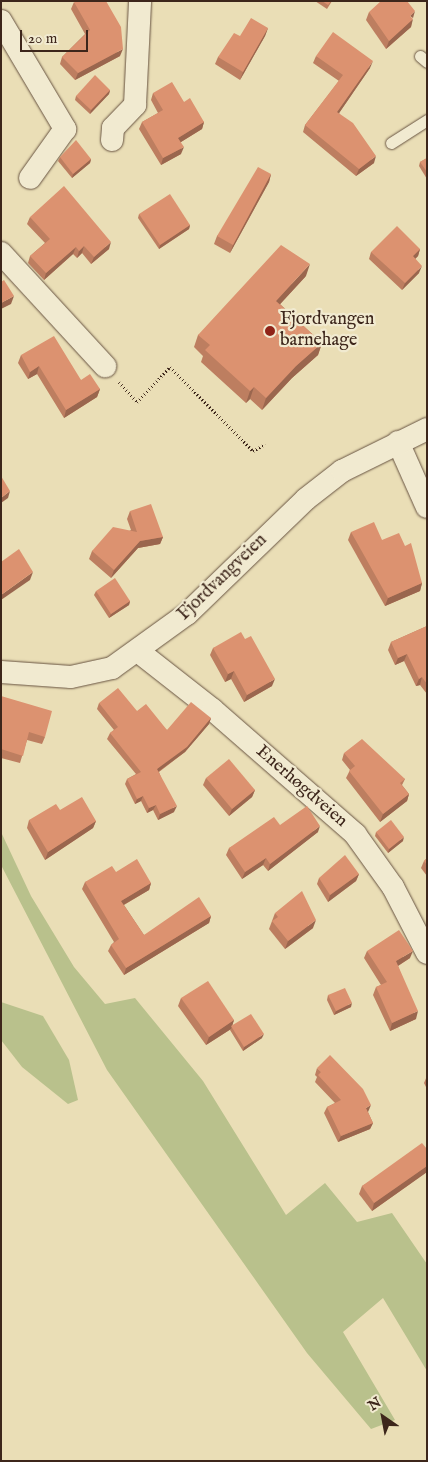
<!DOCTYPE html>
<meta charset="utf-8">
<style>
body{margin:0}
#map{position:relative;width:428px;height:1462px;overflow:hidden;background:#eadeb6;font-family:"IM FELL English",serif}
div>[style]{position:absolute}
.green>*{inset:0;background:#b9c18c}
.path>*{height:3px;margin-top:-1.5px;transform-origin:0;background:repeating-linear-gradient(90deg,#3d261b 0 1px,transparent 0 3.5px)}
.roads{filter:drop-shadow(0 0 1px #685442) drop-shadow(0 0 1px #685442)}
.lane>*{height:11px;margin:-5.5px;padding:0 5.5px;transform-origin:5.5px;border-radius:5.5px;background:#f1ead0}
.street>*{height:22px;margin:-11px;padding:0 11px;transform-origin:11px;border-radius:11px;background:#f1ead0}
.wall>*{inset:0;background:#bd7e60}
.shaded-wall>*{inset:0;background:#9a664e}
.building>*{inset:0;background:#dc9270}
.dots>*{width:14px;height:14px;translate:-50% -50%;box-sizing:border-box;border:2px solid #f1ead0;border-radius:50%}
span{translate:-50% -50%;white-space:nowrap;text-align:center;line-height:1.15;-webkit-text-stroke:4.5px #f1ead0;paint-order:stroke}
.poi-label{font-size:18px;color:#3d261b}
.left{translate:0 -50%;text-align:left}
.street-label{font-size:18px;color:#3d261b}
.frame{position:absolute;inset:0;border:2px solid #3d261b;pointer-events:none}
.north{position:absolute;left:358px;top:1392px;width:50px;height:50px;-webkit-text-stroke:4px #f1ead0;paint-order:stroke;rotate:327deg;font-size:14px;font-weight:700;line-height:20px;text-align:center;color:#3d261b}
.north::after{content:'';display:block;margin:auto;width:18px;height:22px;background:#3d261b;clip-path:polygon(50% 0,100% 100%,50% 72%,0 100%)}
.scale{position:absolute;left:20px;top:30px;width:68px;height:22px;box-sizing:border-box;border:2px solid #3d261b;border-top:0;padding-left:6px;font-size:15px;line-height:18px;white-space:nowrap;color:#3d261b;-webkit-text-stroke:4px #f1ead0;paint-order:stroke}
</style>
<div id="map">
<div class="green">
<div style="clip-path:polygon(1px 832px,31px 896px,74px 967px,105px 1004px,135px 998px,203px 1081px,286px 1215px,325px 1183px,357px 1222px,392px 1213px,427px 1264px,427px 1371px,383px 1298px,343px 1332px,395px 1420px,371px 1429px,307px 1353px,107px 1070px,1px 865px)"></div>
<div style="clip-path:polygon(1px 1002px,43px 1016px,69px 1060px,78px 1100px,68px 1104px,22px 1067px,1px 1040px)"></div>
</div>
<div class="path">
<div style="left:119px;top:382px;width:27px;rotate:48deg"></div>
<div style="left:137px;top:402px;width:48px;rotate:-46.7deg"></div>
<div style="left:170px;top:367px;width:118px;rotate:45.3deg"></div>
<div style="left:253px;top:451px;width:14px;rotate:-30deg"></div>
</div>
<div class="roads">
<div class="lane">
<div style="left:420px;top:56px;width:9px;rotate:41deg"></div>
<div style="left:391px;top:143px;width:43px;rotate:-32.6deg"></div>
</div>
<div class="street">
<div style="left:1px;top:21px;width:126px;rotate:59.3deg"></div>
<div style="left:65px;top:129px;width:60px;rotate:125.5deg"></div>
<div style="left:112px;top:140px;width:12px;rotate:-85deg"></div>
<div style="left:113px;top:128px;width:32px;rotate:-46deg"></div>
<div style="left:135px;top:105px;width:104px;rotate:-87.2deg"></div>
<div style="left:1px;top:253px;width:154px;rotate:47.4deg"></div>
<div style="left:398px;top:442px;width:71px;rotate:66deg"></div>
<div style="left:139px;top:652px;width:94px;rotate:38.1deg"></div>
<div style="left:213px;top:710px;width:189px;rotate:41.1deg"></div>
<div style="left:355px;top:834px;width:65px;rotate:54.4deg"></div>
<div style="left:393px;top:887px;width:74px;rotate:62.7deg"></div>
<div style="left:1px;top:672px;width:70px;rotate:4.1deg"></div>
<div style="left:71px;top:677px;width:42px;rotate:-12.4deg"></div>
<div style="left:112px;top:668px;width:92px;rotate:-35.8deg"></div>
<div style="left:187px;top:614px;width:165px;rotate:-44deg"></div>
<div style="left:306px;top:499px;width:46px;rotate:-37.9deg"></div>
<div style="left:342px;top:471px;width:95px;rotate:-26.3deg"></div>
</div>
</div>
<div class="wall">
<div style="clip-path:polygon(315px 1px,332px 1px,327px 9px)"></div>
<div style="clip-path:polygon(74px 2px,120px 56px,75px 80px,60px 64px,62px 57px,85px 34px,71px 9px)"></div>
<div style="clip-path:polygon(369px 12px,412px 19px,411px 27px,386px 49px,366px 20px)"></div>
<div style="clip-path:polygon(268px 28px,265px 36px,240px 80px,215px 64px,218px 57px)"></div>
<div style="clip-path:polygon(316px 56px,370px 68px,339px 113px,374px 163px,356px 176px,303px 132px,305px 125px,339px 81px,313px 63px)"></div>
<div style="clip-path:polygon(110px 90px,109px 94px,90px 114px,75px 100px,76px 96px)"></div>
<div style="clip-path:polygon(153px 93px,184px 102px,204px 122px,202px 129px,181px 142px,181px 154px,161px 165px,139px 129px,142px 122px,158px 113px,151px 100px)"></div>
<div style="clip-path:polygon(60px 157px,91px 159px,90px 163px,72px 178px,58px 161px)"></div>
<div style="clip-path:polygon(427px 158px,427px 179px,419px 166px,420px 162px)"></div>
<div style="clip-path:polygon(271px 174px,269px 182px,230px 253px,214px 244px,217px 236px)"></div>
<div style="clip-path:polygon(139px 214px,190px 225px,189px 229px,159px 249px,138px 218px)"></div>
<div style="clip-path:polygon(30px 217px,109px 249px,91px 264px,82px 253px,77px 258px,73px 254px,44px 280px,28px 263px,30px 256px,45px 243px,27px 224px)"></div>
<div style="clip-path:polygon(420px 249px,418px 256px,415px 259px,419px 273px,402px 290px,369px 259px,371px 252px)"></div>
<div style="clip-path:polygon(306px 276px,280px 304px,322px 343px,318px 355px,292px 378px,262px 410px,250px 399px,246px 403px,201px 362px,203px 356px,194px 347px,198px 335px)"></div>
<div style="clip-path:polygon(21px 355px,81px 380px,100px 389px,97px 397px,64px 418px,37px 374px,28px 379px,18px 363px)"></div>
<div style="clip-path:polygon(130px 511px,163px 537px,160px 544px,138px 548px,111px 578px,89px 559px,92px 551px,131px 530px,127px 519px)"></div>
<div style="clip-path:polygon(351px 532px,382px 540px,422px 583px,420px 591px,385px 606px,348px 540px)"></div>
<div style="clip-path:polygon(96px 591px,130px 601px,129px 605px,109px 618px,94px 595px)"></div>
<div style="clip-path:polygon(427px 626px,427px 694px,420px 685px,416px 686px,404px 661px,395px 665px,388px 650px,391px 642px)"></div>
<div style="clip-path:polygon(245px 639px,272px 686px,244px 702px,231px 679px,225px 682px,210px 655px,213px 648px)"></div>
<div style="clip-path:polygon(1px 696px,45px 737px,42px 744px,27px 740px,20px 763px,1px 758px)"></div>
<div style="clip-path:polygon(99px 703px,137px 711px,167px 730px,211px 718px,209px 724px,185px 752px,159px 772px,174px 812px,158px 820px,153px 810px,147px 813px,141px 801px,135px 804px,125px 784px,127px 779px,136px 774px,107px 739px,110px 733px,114px 730px,97px 709px)"></div>
<div style="clip-path:polygon(344px 753px,405px 779px,402px 785px,409px 794px,407px 801px,380px 822px,346px 778px,350px 770px,342px 760px)"></div>
<div style="clip-path:polygon(206px 778px,255px 790px,252px 797px,229px 816px,203px 785px)"></div>
<div style="clip-path:polygon(29px 820px,96px 821px,93px 828px,45px 860px,27px 828px)"></div>
<div style="clip-path:polygon(280px 825px,318px 832px,268px 871px,263px 865px,242px 879px,226px 855px,229px 848px)"></div>
<div style="clip-path:polygon(376px 832px,403px 841px,388px 853px,375px 836px)"></div>
<div style="clip-path:polygon(427px 858px,427px 876px,421px 868px,424px 861px)"></div>
<div style="clip-path:polygon(116px 872px,151px 883px,149px 890px,124px 905px,144px 935px,211px 916px,209px 923px,124px 975px,108px 951px,111px 945px,114px 942px,82px 889px,85px 882px)"></div>
<div style="clip-path:polygon(359px 874px,356px 881px,328px 902px,317px 884px,319px 878px)"></div>
<div style="clip-path:polygon(275px 913px,313px 928px,285px 949px,269px 929px)"></div>
<div style="clip-path:polygon(367px 951px,410px 958px,398px 966px,416px 1019px,390px 1031px,373px 995px,376px 987px,381px 985px,364px 958px)"></div>
<div style="clip-path:polygon(328px 995px,351px 1007px,334px 1015px,327px 1000px)"></div>
<div style="clip-path:polygon(181px 998px,234px 1020px,232px 1026px,262px 1038px,243px 1051px,230px 1030px,231px 1029px,206px 1045px,178px 1006px)"></div>
<div style="clip-path:polygon(317px 1068px,368px 1112px,373px 1123px,370px 1129px,338px 1142px,324px 1113px,327px 1107px,335px 1103px,315px 1082px,317px 1077px,315px 1075px)"></div>
<div style="clip-path:polygon(427px 1076px,427px 1089px,424px 1083px)"></div>
<div style="clip-path:polygon(427px 1149px,427px 1172px,372px 1211px,359px 1194px,362px 1186px)"></div>
</div>
<div class="shaded-wall">
<div style="clip-path:polygon(415px 11px,413px 18px,410px 16px)"></div>
<div style="clip-path:polygon(413px 19px,411px 27px,386px 49px,389px 41px)"></div>
<div style="clip-path:polygon(268px 28px,265px 36px,240px 80px,243px 72px)"></div>
<div style="clip-path:polygon(123px 49px,120px 56px,75px 80px,78px 73px)"></div>
<div style="clip-path:polygon(373px 61px,370px 68px,335px 119px,337px 112px)"></div>
<div style="clip-path:polygon(110px 90px,109px 94px,90px 114px,91px 110px)"></div>
<div style="clip-path:polygon(204px 122px,202px 129px,176px 145px,178px 138px)"></div>
<div style="clip-path:polygon(184px 147px,181px 154px,161px 165px,163px 158px)"></div>
<div style="clip-path:polygon(376px 156px,374px 163px,356px 176px,359px 169px)"></div>
<div style="clip-path:polygon(91px 159px,90px 163px,72px 178px,73px 174px)"></div>
<div style="clip-path:polygon(271px 174px,269px 182px,230px 253px,233px 245px)"></div>
<div style="clip-path:polygon(190px 225px,189px 229px,159px 249px,160px 245px)"></div>
<div style="clip-path:polygon(111px 242px,109px 249px,91px 264px,94px 257px)"></div>
<div style="clip-path:polygon(84px 246px,82px 253px,77px 258px,79px 251px)"></div>
<div style="clip-path:polygon(76px 247px,73px 254px,44px 280px,46px 273px)"></div>
<div style="clip-path:polygon(420px 249px,418px 256px,410px 264px,413px 256px)"></div>
<div style="clip-path:polygon(310px 264px,306px 276px,272px 313px,276px 301px)"></div>
<div style="clip-path:polygon(422px 266px,419px 273px,402px 290px,405px 283px)"></div>
<div style="clip-path:polygon(14px 296px,11px 304px,1px 309px,1px 303px)"></div>
<div style="clip-path:polygon(322px 343px,318px 355px,292px 378px,262px 410px,266px 398px,296px 366px)"></div>
<div style="clip-path:polygon(39px 366px,37px 374px,28px 379px,30px 372px)"></div>
<div style="clip-path:polygon(254px 387px,250px 399px,246px 403px,250px 391px)"></div>
<div style="clip-path:polygon(100px 389px,97px 397px,64px 418px,66px 410px)"></div>
<div style="clip-path:polygon(10px 491px,8px 498px,1px 503px,1px 498px)"></div>
<div style="clip-path:polygon(163px 537px,160px 544px,138px 548px,111px 578px,114px 570px,140px 541px)"></div>
<div style="clip-path:polygon(33px 572px,30px 580px,1px 600px,1px 595px)"></div>
<div style="clip-path:polygon(422px 583px,420px 591px,385px 606px,388px 598px)"></div>
<div style="clip-path:polygon(130px 601px,129px 605px,109px 618px,111px 614px)"></div>
<div style="clip-path:polygon(407px 654px,404px 661px,395px 665px,398px 658px)"></div>
<div style="clip-path:polygon(234px 671px,231px 679px,225px 682px,228px 674px)"></div>
<div style="clip-path:polygon(422px 677px,420px 685px,416px 686px,419px 679px)"></div>
<div style="clip-path:polygon(275px 679px,272px 686px,244px 702px,247px 695px)"></div>
<div style="clip-path:polygon(211px 718px,209px 724px,185px 752px,155px 774px,157px 769px)"></div>
<div style="clip-path:polygon(255px 790px,252px 797px,229px 816px,232px 809px)"></div>
<div style="clip-path:polygon(409px 794px,407px 801px,380px 822px,383px 814px)"></div>
<div style="clip-path:polygon(143px 796px,141px 801px,135px 804px,137px 799px)"></div>
<div style="clip-path:polygon(156px 805px,153px 810px,147px 813px,149px 808px)"></div>
<div style="clip-path:polygon(177px 806px,174px 812px,158px 820px,160px 814px)"></div>
<div style="clip-path:polygon(96px 821px,93px 828px,45px 860px,48px 852px)"></div>
<div style="clip-path:polygon(320px 826px,318px 832px,268px 871px,270px 864px)"></div>
<div style="clip-path:polygon(404px 837px,403px 841px,388px 853px,389px 849px)"></div>
<div style="clip-path:polygon(266px 858px,263px 865px,242px 879px,245px 872px)"></div>
<div style="clip-path:polygon(359px 874px,356px 881px,328px 902px,330px 895px)"></div>
<div style="clip-path:polygon(151px 883px,149px 890px,118px 908px,121px 901px)"></div>
<div style="clip-path:polygon(211px 916px,209px 923px,124px 975px,126px 968px)"></div>
<div style="clip-path:polygon(316px 920px,313px 928px,285px 949px,288px 941px)"></div>
<div style="clip-path:polygon(413px 951px,410px 958px,393px 969px,396px 961px)"></div>
<div style="clip-path:polygon(352px 1003px,351px 1007px,334px 1015px,336px 1011px)"></div>
<div style="clip-path:polygon(418px 1011px,416px 1019px,390px 1031px,392px 1023px)"></div>
<div style="clip-path:polygon(234px 1020px,231px 1029px,206px 1045px,209px 1037px)"></div>
<div style="clip-path:polygon(264px 1034px,262px 1038px,243px 1051px,244px 1047px)"></div>
<div style="clip-path:polygon(371px 1105px,368px 1112px,363px 1114px,366px 1108px)"></div>
<div style="clip-path:polygon(373px 1123px,370px 1129px,338px 1142px,341px 1136px)"></div>
<div style="clip-path:polygon(427px 1166px,427px 1172px,372px 1211px,374px 1203px)"></div>
</div>
<div class="building">
<div style="clip-path:polygon(76px 1px,106px 1px,121px 27px,123px 49px,78px 73px,62px 57px,90px 30px,74px 2px)"></div>
<div style="clip-path:polygon(322px 1px,331px 1px,328px 5px)"></div>
<div style="clip-path:polygon(381px 1px,407px 1px,415px 11px,410px 16px,413px 19px,389px 41px,369px 12px)"></div>
<div style="clip-path:polygon(251px 18px,268px 28px,243px 72px,218px 57px,234px 33px,240px 36px)"></div>
<div style="clip-path:polygon(333px 32px,373px 61px,337px 112px,353px 123px,376px 156px,359px 169px,305px 125px,343px 75px,316px 56px)"></div>
<div style="clip-path:polygon(95px 75px,110px 90px,91px 110px,76px 96px)"></div>
<div style="clip-path:polygon(172px 82px,184px 102px,190px 98px,204px 122px,178px 138px,184px 147px,163px 158px,142px 122px,163px 110px,153px 93px)"></div>
<div style="clip-path:polygon(76px 140px,91px 159px,73px 174px,60px 157px)"></div>
<div style="clip-path:polygon(427px 158px,427px 172px,420px 162px)"></div>
<div style="clip-path:polygon(258px 167px,271px 174px,233px 245px,217px 236px)"></div>
<div style="clip-path:polygon(64px 186px,111px 242px,94px 257px,84px 246px,79px 251px,76px 247px,46px 273px,30px 256px,50px 239px,30px 217px)"></div>
<div style="clip-path:polygon(170px 194px,190px 225px,160px 245px,139px 214px)"></div>
<div style="clip-path:polygon(397px 226px,420px 249px,413px 256px,422px 266px,405px 283px,371px 252px)"></div>
<div style="clip-path:polygon(281px 245px,310px 264px,276px 301px,322px 343px,296px 366px,266px 398px,254px 387px,250px 391px,205px 350px,210px 345px,198px 335px)"></div>
<div style="clip-path:polygon(4px 280px,14px 296px,1px 303px,1px 282px)"></div>
<div style="clip-path:polygon(54px 336px,81px 380px,90px 374px,100px 389px,66px 410px,39px 366px,30px 372px,21px 355px)"></div>
<div style="clip-path:polygon(1px 476px,10px 491px,1px 498px)"></div>
<div style="clip-path:polygon(151px 504px,163px 537px,140px 541px,114px 570px,92px 551px,113px 527px,137px 532px,130px 511px)"></div>
<div style="clip-path:polygon(374px 522px,382px 540px,399px 533px,405px 546px,411px 543px,422px 583px,388px 598px,351px 532px)"></div>
<div style="clip-path:polygon(19px 549px,33px 572px,1px 595px,1px 562px)"></div>
<div style="clip-path:polygon(115px 578px,130px 601px,111px 614px,96px 591px)"></div>
<div style="clip-path:polygon(427px 626px,427px 684px,422px 677px,419px 679px,407px 654px,398px 658px,391px 642px)"></div>
<div style="clip-path:polygon(241px 632px,245px 639px,251px 636px,275px 679px,247px 695px,234px 671px,228px 674px,213px 648px)"></div>
<div style="clip-path:polygon(118px 688px,137px 711px,146px 704px,167px 730px,191px 702px,211px 718px,187px 747px,157px 769px,177px 806px,160px 814px,156px 805px,149px 808px,143px 796px,137px 799px,127px 779px,141px 772px,110px 733px,118px 727px,99px 703px)"></div>
<div style="clip-path:polygon(1px 696px,52px 711px,45px 737px,29px 732px,23px 756px,1px 749px)"></div>
<div style="clip-path:polygon(362px 739px,405px 779px,400px 783px,409px 794px,383px 814px,349px 771px,355px 766px,344px 753px)"></div>
<div style="clip-path:polygon(229px 759px,255px 790px,232px 809px,206px 778px)"></div>
<div style="clip-path:polygon(82px 797px,96px 821px,48px 852px,29px 820px,56px 804px,60px 810px)"></div>
<div style="clip-path:polygon(307px 806px,320px 826px,270px 864px,266px 858px,245px 872px,229px 848px,274px 817px,280px 825px)"></div>
<div style="clip-path:polygon(391px 820px,404px 837px,389px 849px,376px 832px)"></div>
<div style="clip-path:polygon(345px 855px,359px 874px,330px 895px,319px 878px)"></div>
<div style="clip-path:polygon(427px 858px,427px 865px,424px 861px)"></div>
<div style="clip-path:polygon(137px 859px,151px 883px,121px 901px,144px 935px,199px 897px,211px 916px,126px 968px,111px 945px,119px 939px,85px 882px,112px 866px,116px 872px)"></div>
<div style="clip-path:polygon(302px 891px,316px 920px,288px 941px,272px 921px,278px 917px,275px 913px)"></div>
<div style="clip-path:polygon(399px 930px,413px 951px,396px 961px,418px 1011px,392px 1023px,376px 987px,387px 982px,367px 951px)"></div>
<div style="clip-path:polygon(208px 981px,234px 1020px,209px 1037px,181px 998px)"></div>
<div style="clip-path:polygon(345px 988px,352px 1003px,336px 1011px,328px 995px)"></div>
<div style="clip-path:polygon(251px 1014px,264px 1034px,244px 1047px,231px 1026px)"></div>
<div style="clip-path:polygon(330px 1055px,363px 1089px,371px 1105px,366px 1108px,373px 1123px,341px 1136px,327px 1107px,341px 1100px,318px 1075px,321px 1072px,317px 1068px)"></div>
<div style="clip-path:polygon(422px 1143px,427px 1149px,427px 1166px,374px 1203px,362px 1186px)"></div>
</div>
<div class="dots">
<div style="left:270px;top:331px;background:#8f2418"></div>
</div>
<div class="poi-label">
<span class="left" style="left:280px;top:331px">Fjordvangen<br>barnehage</span>
</div>
<div class="street-label">
<span style="left:223px;top:578px;rotate:-44deg">Fjordvangveien</span>
<span style="left:301px;top:787px;rotate:41deg">Enerhøgdveien</span>
</div>
<div class="frame"></div>
<div class="north">N</div>
<div class="scale">20 m</div>
</div>
